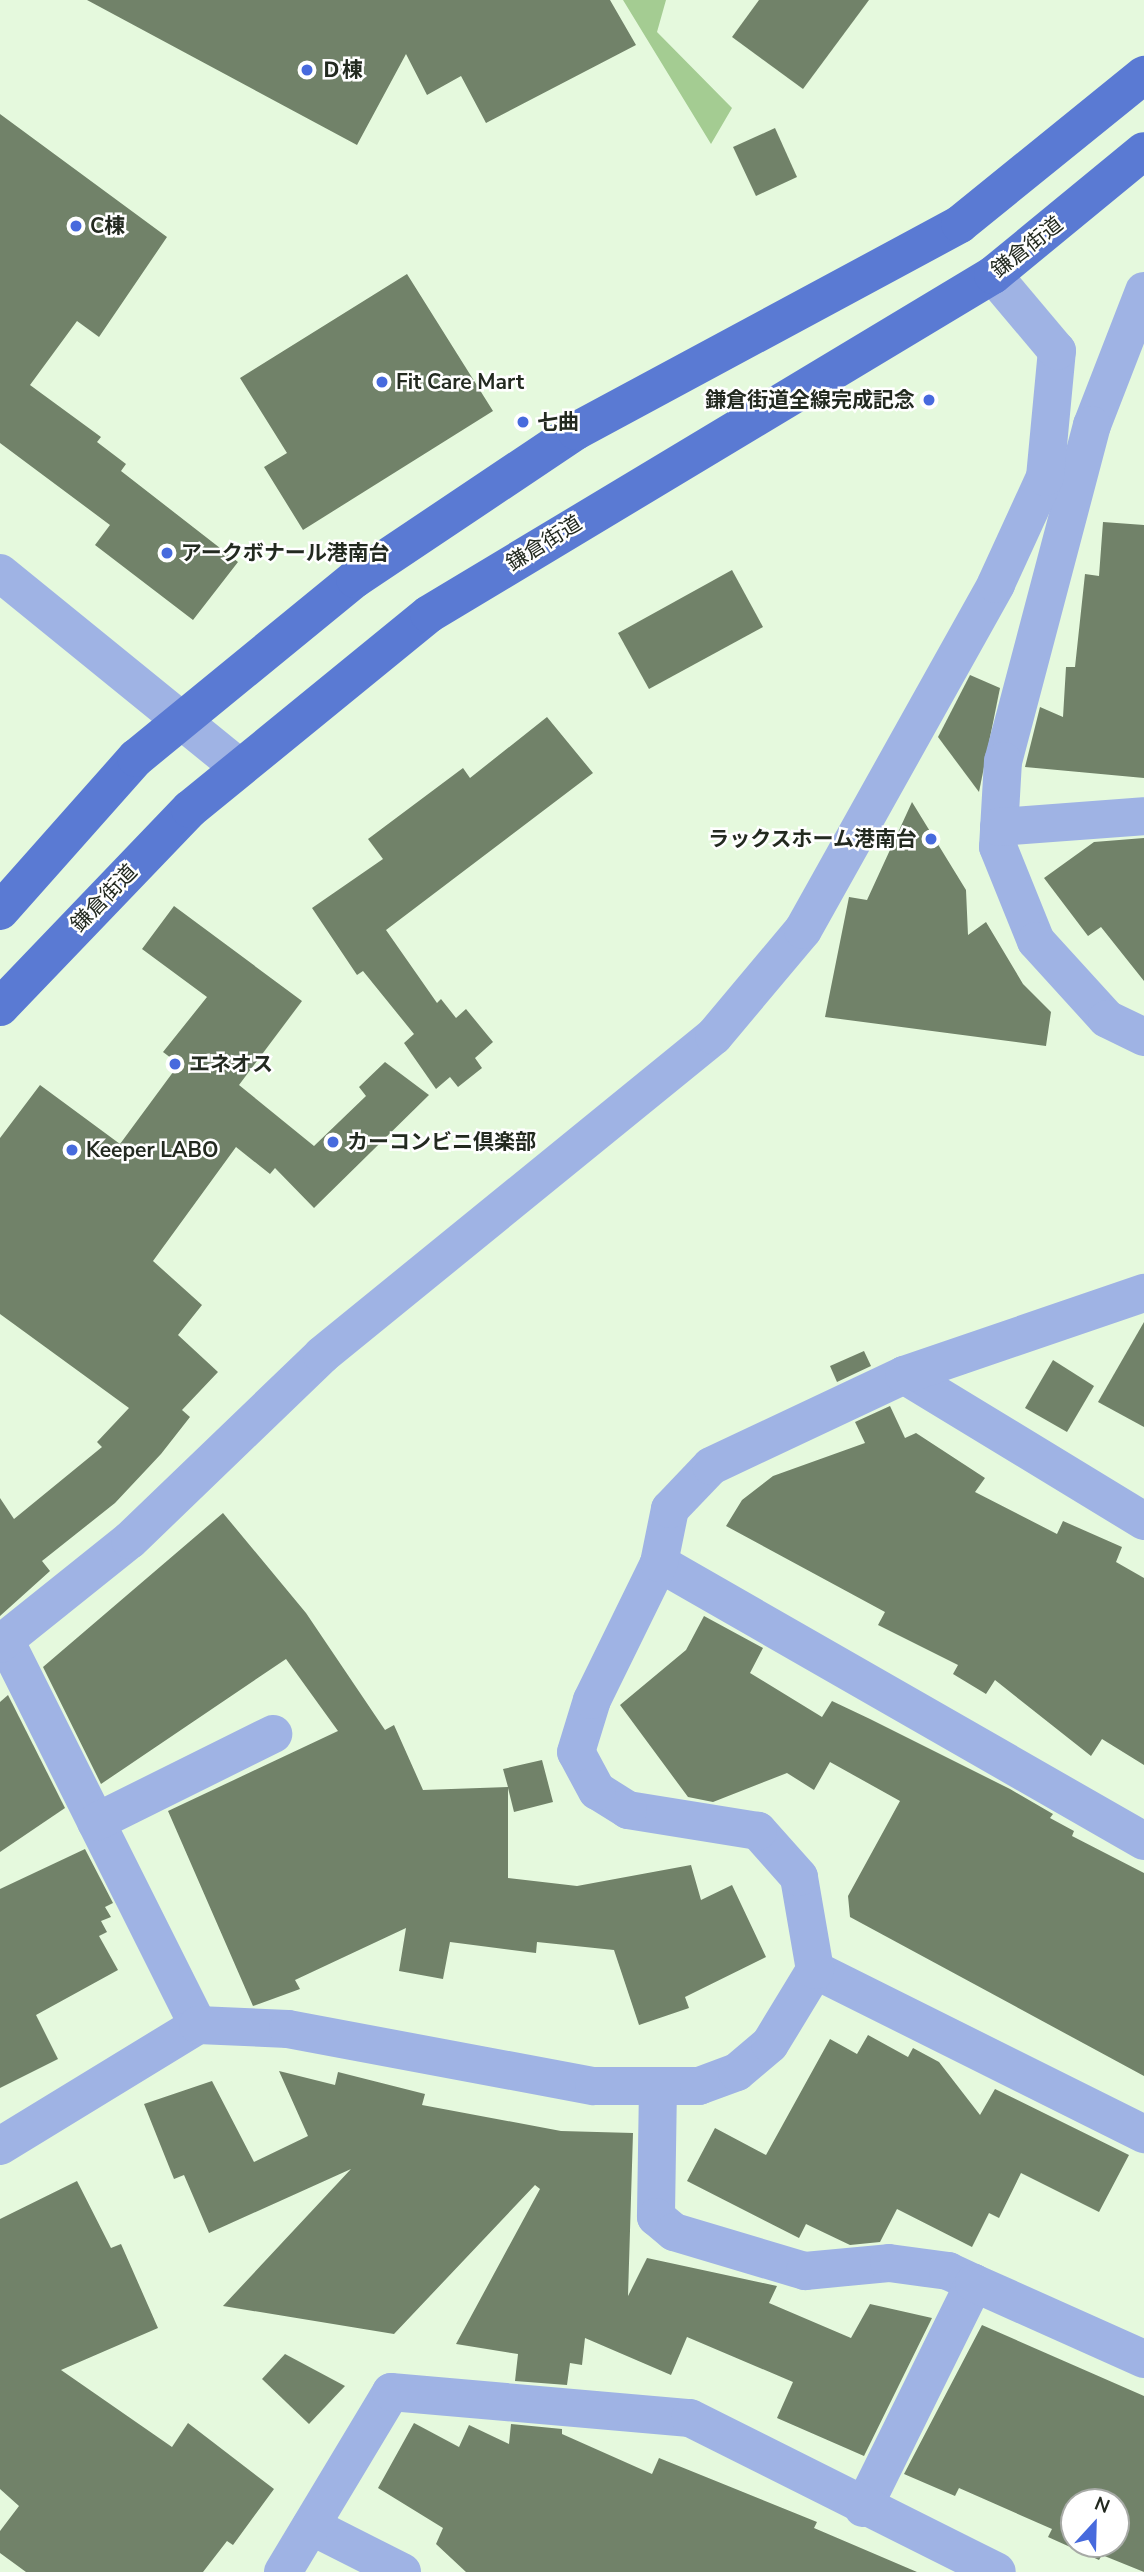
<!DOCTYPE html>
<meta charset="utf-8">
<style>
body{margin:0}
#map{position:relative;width:1144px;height:2572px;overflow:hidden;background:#e5f9dd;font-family:"Nunito Sans","Noto Sans JP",sans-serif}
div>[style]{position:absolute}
.green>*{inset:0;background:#a4cc92}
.building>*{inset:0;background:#718269}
.minor>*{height:38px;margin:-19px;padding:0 19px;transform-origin:19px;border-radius:19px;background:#9fb3e4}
.major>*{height:38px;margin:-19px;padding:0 19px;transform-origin:19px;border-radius:19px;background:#5a7ad3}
.dots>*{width:19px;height:19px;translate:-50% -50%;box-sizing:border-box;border:4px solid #fff;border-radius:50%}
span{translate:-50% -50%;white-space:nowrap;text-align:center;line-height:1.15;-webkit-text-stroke:5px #fff;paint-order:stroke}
.poi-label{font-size:21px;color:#232a20;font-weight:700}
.left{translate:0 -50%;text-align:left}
.right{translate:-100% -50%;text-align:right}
.street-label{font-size:21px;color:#232a20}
.north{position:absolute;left:1060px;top:2488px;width:70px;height:70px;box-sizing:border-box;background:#fff;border:2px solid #a7aaa6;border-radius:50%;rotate:22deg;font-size:19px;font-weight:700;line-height:28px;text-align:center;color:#232a20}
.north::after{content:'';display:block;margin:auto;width:24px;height:32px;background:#476add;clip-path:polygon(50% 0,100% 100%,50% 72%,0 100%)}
</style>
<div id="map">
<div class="green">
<div style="clip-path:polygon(623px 0,666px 0,657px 32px,732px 108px,711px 144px)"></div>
</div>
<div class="building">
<div style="clip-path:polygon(87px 0,610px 0,636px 45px,486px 123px,461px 76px,427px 95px,406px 54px,357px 145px)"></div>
<div style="clip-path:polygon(759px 0,869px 0,803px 89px,732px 37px)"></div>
<div style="clip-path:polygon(0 114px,167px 237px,99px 337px,77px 321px,30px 385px,101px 437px,97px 442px,126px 464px,121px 471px,238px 562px,193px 620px,95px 545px,110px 525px,0 443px)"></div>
<div style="clip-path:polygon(775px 128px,797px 177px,756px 196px,733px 147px)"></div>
<div style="clip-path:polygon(407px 274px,493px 411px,303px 530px,264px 467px,287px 453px,240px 378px)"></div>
<div style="clip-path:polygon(1103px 522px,1144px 525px,1144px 778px,1025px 767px,1040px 707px,1063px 717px,1066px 667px,1075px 667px,1085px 574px,1099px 576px)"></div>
<div style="clip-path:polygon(732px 570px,763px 627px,649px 689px,618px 633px)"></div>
<div style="clip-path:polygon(970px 675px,1000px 688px,979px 792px,938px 737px)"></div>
<div style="clip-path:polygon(547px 717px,593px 773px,386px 930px,437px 1003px,441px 999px,456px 1018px,466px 1009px,493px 1042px,475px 1058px,482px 1068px,458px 1087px,450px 1077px,436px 1089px,404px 1043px,414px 1034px,363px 971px,357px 975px,312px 908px,383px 859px,368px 839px,463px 768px,470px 778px)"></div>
<div style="clip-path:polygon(912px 802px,966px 890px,968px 935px,986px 922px,1023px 984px,1051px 1012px,1046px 1046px,825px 1017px,849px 897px,867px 900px)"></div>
<div style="clip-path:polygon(1144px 838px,1144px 981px,1101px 927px,1088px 936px,1044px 878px,1094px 842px)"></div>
<div style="clip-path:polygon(174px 906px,302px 1001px,239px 1085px,314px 1146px,366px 1096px,359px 1087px,385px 1062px,429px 1095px,314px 1208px,275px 1168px,270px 1174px,236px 1147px,153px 1261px,202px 1305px,178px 1335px,218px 1372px,182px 1410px,190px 1417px,161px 1454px,115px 1503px,42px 1561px,50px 1571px,0 1616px,0 1498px,14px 1519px,102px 1447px,97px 1442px,129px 1408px,0 1314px,0 1138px,40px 1085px,120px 1144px,179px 1064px,163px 1052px,207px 997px,142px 949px)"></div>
<div style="clip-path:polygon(1144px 1322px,1144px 1427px,1098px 1402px)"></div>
<div style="clip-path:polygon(864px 1351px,871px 1366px,837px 1382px,830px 1366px)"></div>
<div style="clip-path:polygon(1053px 1360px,1094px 1386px,1067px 1432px,1025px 1408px)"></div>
<div style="clip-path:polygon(890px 1406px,905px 1438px,916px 1433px,985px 1478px,975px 1492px,1057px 1534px,1063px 1521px,1122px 1547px,1116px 1562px,1144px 1578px,1144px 1765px,1102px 1739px,1091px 1756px,995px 1680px,986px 1694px,953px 1674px,958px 1665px,878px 1625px,885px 1612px,726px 1526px,742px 1500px,773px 1476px,865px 1443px,855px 1422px)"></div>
<div style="clip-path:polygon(223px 1513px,306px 1613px,385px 1730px,394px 1725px,423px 1790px,508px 1787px,503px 1769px,542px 1760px,553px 1802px,514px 1812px,508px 1788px,508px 1878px,577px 1886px,691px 1865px,701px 1900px,732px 1885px,766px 1957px,685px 1997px,689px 2008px,639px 2025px,614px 1950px,537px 1942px,536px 1953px,450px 1942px,443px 1979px,399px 1971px,406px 1928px,295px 1980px,300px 1989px,253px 2006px,168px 1811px,338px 1731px,286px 1659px,101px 1784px,43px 1667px)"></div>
<div style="clip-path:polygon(704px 1616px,763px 1648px,750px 1673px,822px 1717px,832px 1701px,870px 1719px,1010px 1789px,1053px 1814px,1050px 1818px,1074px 1831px,1072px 1836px,1144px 1873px,1144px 2076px,850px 1917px,848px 1896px,900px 1801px,830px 1762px,814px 1790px,787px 1773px,713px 1802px,688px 1797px,620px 1705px,686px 1650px)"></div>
<div style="clip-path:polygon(8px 1695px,65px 1808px,0 1852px,0 1702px)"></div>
<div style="clip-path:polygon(85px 1849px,113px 1903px,105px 1907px,111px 1917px,101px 1921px,107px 1932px,99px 1936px,118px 1970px,36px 2015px,58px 2059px,0 2088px,0 1889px)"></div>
<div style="clip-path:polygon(868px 2035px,908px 2057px,913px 2048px,939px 2062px,980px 2115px,995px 2089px,1129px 2155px,1099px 2212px,1021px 2173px,999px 2218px,989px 2213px,972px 2247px,897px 2209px,880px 2242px,850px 2245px,806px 2224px,799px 2238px,687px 2181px,715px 2128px,766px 2155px,830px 2039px,857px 2054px)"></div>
<div style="clip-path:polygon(279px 2071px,335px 2085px,338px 2072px,425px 2094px,422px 2105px,561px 2131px,633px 2133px,628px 2296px,647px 2258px,777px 2286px,769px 2303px,851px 2338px,870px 2304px,932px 2318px,864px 2456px,777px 2418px,793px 2382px,687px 2337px,671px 2375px,585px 2338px,582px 2365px,570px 2363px,567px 2385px,515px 2381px,518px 2354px,456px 2344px,540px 2189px,535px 2185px,394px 2334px,223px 2306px,351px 2169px,209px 2233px,184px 2175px,174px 2179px,144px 2104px,212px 2081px,254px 2162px,308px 2136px)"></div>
<div style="clip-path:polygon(77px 2181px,111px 2248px,121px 2244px,158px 2328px,61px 2370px,172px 2447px,188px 2423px,274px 2489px,233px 2545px,227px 2541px,203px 2572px,26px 2572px,0 2553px,0 2531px,19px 2506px,0 2489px,0 2219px)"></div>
<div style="clip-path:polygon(evenodd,982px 2325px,1144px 2396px,1144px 2572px,1102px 2555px,1099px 2560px,1048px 2537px,1052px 2529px,959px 2488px,955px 2496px,904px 2474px,982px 2325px,1074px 2502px,1116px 2502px,1116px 2544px,1074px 2544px,1074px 2502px)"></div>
<div style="clip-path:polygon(285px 2354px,345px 2386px,309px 2424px,262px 2379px)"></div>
<div style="clip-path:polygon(414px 2423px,459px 2447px,469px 2425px,509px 2444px,511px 2424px,562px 2429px,562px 2434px,652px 2474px,659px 2458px,817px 2522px,814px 2528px,917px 2572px,466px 2572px,436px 2544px,443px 2528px,378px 2488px)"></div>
</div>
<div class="minor">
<div style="left:1144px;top:291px;width:144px;rotate:111.2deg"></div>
<div style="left:1092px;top:425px;width:348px;rotate:104.8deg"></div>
<div style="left:1003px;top:761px;width:86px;rotate:93.3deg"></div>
<div style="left:998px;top:847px;width:101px;rotate:68deg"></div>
<div style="left:1036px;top:941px;width:105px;rotate:47.7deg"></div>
<div style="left:1107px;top:1019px;width:41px;rotate:25.9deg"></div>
<div style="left:0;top:573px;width:308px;rotate:39.1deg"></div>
<div style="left:999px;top:827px;width:145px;rotate:-4.3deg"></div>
<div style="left:904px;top:1375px;width:281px;rotate:31.3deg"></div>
<div style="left:659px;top:1563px;width:559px;rotate:29.82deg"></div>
<div style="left:6px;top:1642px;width:428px;rotate:63.4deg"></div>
<div style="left:0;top:1644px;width:166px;rotate:-38.7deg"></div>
<div style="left:130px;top:1540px;width:267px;rotate:-43.9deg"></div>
<div style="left:322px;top:1355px;width:505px;rotate:-39.14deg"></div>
<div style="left:714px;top:1036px;width:138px;rotate:-50deg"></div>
<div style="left:803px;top:930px;width:396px;rotate:-60.8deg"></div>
<div style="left:996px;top:584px;width:118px;rotate:-65.4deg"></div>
<div style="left:1045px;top:477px;width:127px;rotate:-84.6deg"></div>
<div style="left:1057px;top:351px;width:99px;rotate:-130.1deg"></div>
<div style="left:96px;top:1822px;width:198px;rotate:-26.4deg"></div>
<div style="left:815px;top:1970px;width:368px;rotate:26.5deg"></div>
<div style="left:658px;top:2086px;width:131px;rotate:90.9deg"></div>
<div style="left:656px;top:2217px;width:23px;rotate:40deg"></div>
<div style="left:674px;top:2232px;width:137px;rotate:16.6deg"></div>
<div style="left:805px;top:2271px;width:84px;rotate:-5.4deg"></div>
<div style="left:889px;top:2263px;width:60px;rotate:7.7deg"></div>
<div style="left:948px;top:2271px;width:29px;rotate:25deg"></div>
<div style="left:0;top:2146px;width:232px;rotate:-31.4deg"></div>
<div style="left:198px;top:2025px;width:90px;rotate:2.5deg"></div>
<div style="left:288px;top:2029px;width:311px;rotate:10.6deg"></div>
<div style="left:594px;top:2086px;width:105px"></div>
<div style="left:699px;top:2086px;width:40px;rotate:-20.2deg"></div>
<div style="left:737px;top:2072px;width:43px;rotate:-40.3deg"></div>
<div style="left:770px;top:2044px;width:87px;rotate:-58.7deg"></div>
<div style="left:815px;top:1970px;width:94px;rotate:-99.8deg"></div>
<div style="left:799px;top:1877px;width:62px;rotate:-131.7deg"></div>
<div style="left:758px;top:1831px;width:132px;rotate:-170.8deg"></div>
<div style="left:628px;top:1810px;width:36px;rotate:-148deg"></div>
<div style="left:597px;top:1791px;width:44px;rotate:-118.3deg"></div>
<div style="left:576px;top:1752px;width:54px;rotate:-72.9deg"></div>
<div style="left:592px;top:1700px;width:153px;rotate:-63.9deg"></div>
<div style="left:659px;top:1563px;width:55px;rotate:-78.5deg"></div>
<div style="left:670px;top:1509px;width:59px;rotate:-46.4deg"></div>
<div style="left:711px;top:1466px;width:213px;rotate:-25.2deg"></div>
<div style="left:904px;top:1375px;width:254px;rotate:-18.9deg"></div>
<div style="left:863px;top:2508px;width:251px;rotate:-63.7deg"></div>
<div style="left:974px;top:2283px;width:186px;rotate:24.1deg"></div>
<div style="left:311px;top:2526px;width:102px;rotate:26.8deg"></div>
<div style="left:283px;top:2572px;width:210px;rotate:-59deg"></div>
<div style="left:391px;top:2392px;width:300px;rotate:5deg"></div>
<div style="left:690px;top:2418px;width:343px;rotate:26.6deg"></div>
</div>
<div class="major">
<div style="left:0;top:911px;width:205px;rotate:-48.4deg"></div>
<div style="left:136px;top:758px;width:283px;rotate:-39.3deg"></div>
<div style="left:355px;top:579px;width:266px;rotate:-33.8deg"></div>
<div style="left:576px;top:431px;width:436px;rotate:-28.3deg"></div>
<div style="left:960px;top:224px;width:237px;rotate:-39deg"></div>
<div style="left:0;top:1007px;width:274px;rotate:-46.2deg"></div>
<div style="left:190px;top:809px;width:308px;rotate:-39.2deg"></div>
<div style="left:429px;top:614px;width:658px;rotate:-31.01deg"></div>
<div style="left:993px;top:275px;width:195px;rotate:-39.4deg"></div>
</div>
<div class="dots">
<div style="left:307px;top:70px;background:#476add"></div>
<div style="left:76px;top:226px;background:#476add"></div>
<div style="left:382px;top:382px;background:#476add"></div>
<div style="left:929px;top:400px;background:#476add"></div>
<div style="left:523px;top:422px;background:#476add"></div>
<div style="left:167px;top:553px;background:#476add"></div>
<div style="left:931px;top:839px;background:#476add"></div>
<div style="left:175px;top:1064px;background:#476add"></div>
<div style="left:333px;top:1142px;background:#476add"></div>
<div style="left:72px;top:1150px;background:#476add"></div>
</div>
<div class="poi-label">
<span class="left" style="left:321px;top:70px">Ｄ棟</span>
<span class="left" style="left:90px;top:226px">C棟</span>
<span class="left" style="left:396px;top:382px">Fit Care Mart</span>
<span class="right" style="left:915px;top:400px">鎌倉街道全線完成記念</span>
<span class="left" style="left:537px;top:422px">七曲</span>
<span class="left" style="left:181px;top:553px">アークボナール港南台</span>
<span class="right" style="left:917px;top:839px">ラックスホーム港南台</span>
<span class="left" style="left:189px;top:1064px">エネオス</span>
<span class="left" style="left:347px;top:1142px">カーコンビニ倶楽部</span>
<span class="left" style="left:86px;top:1150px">Keeper LABO</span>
</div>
<div class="street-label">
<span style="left:1027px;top:247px;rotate:-38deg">鎌倉街道</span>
<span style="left:544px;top:543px;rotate:-32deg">鎌倉街道</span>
<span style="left:104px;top:898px;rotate:-46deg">鎌倉街道</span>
</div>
<div class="north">N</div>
</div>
